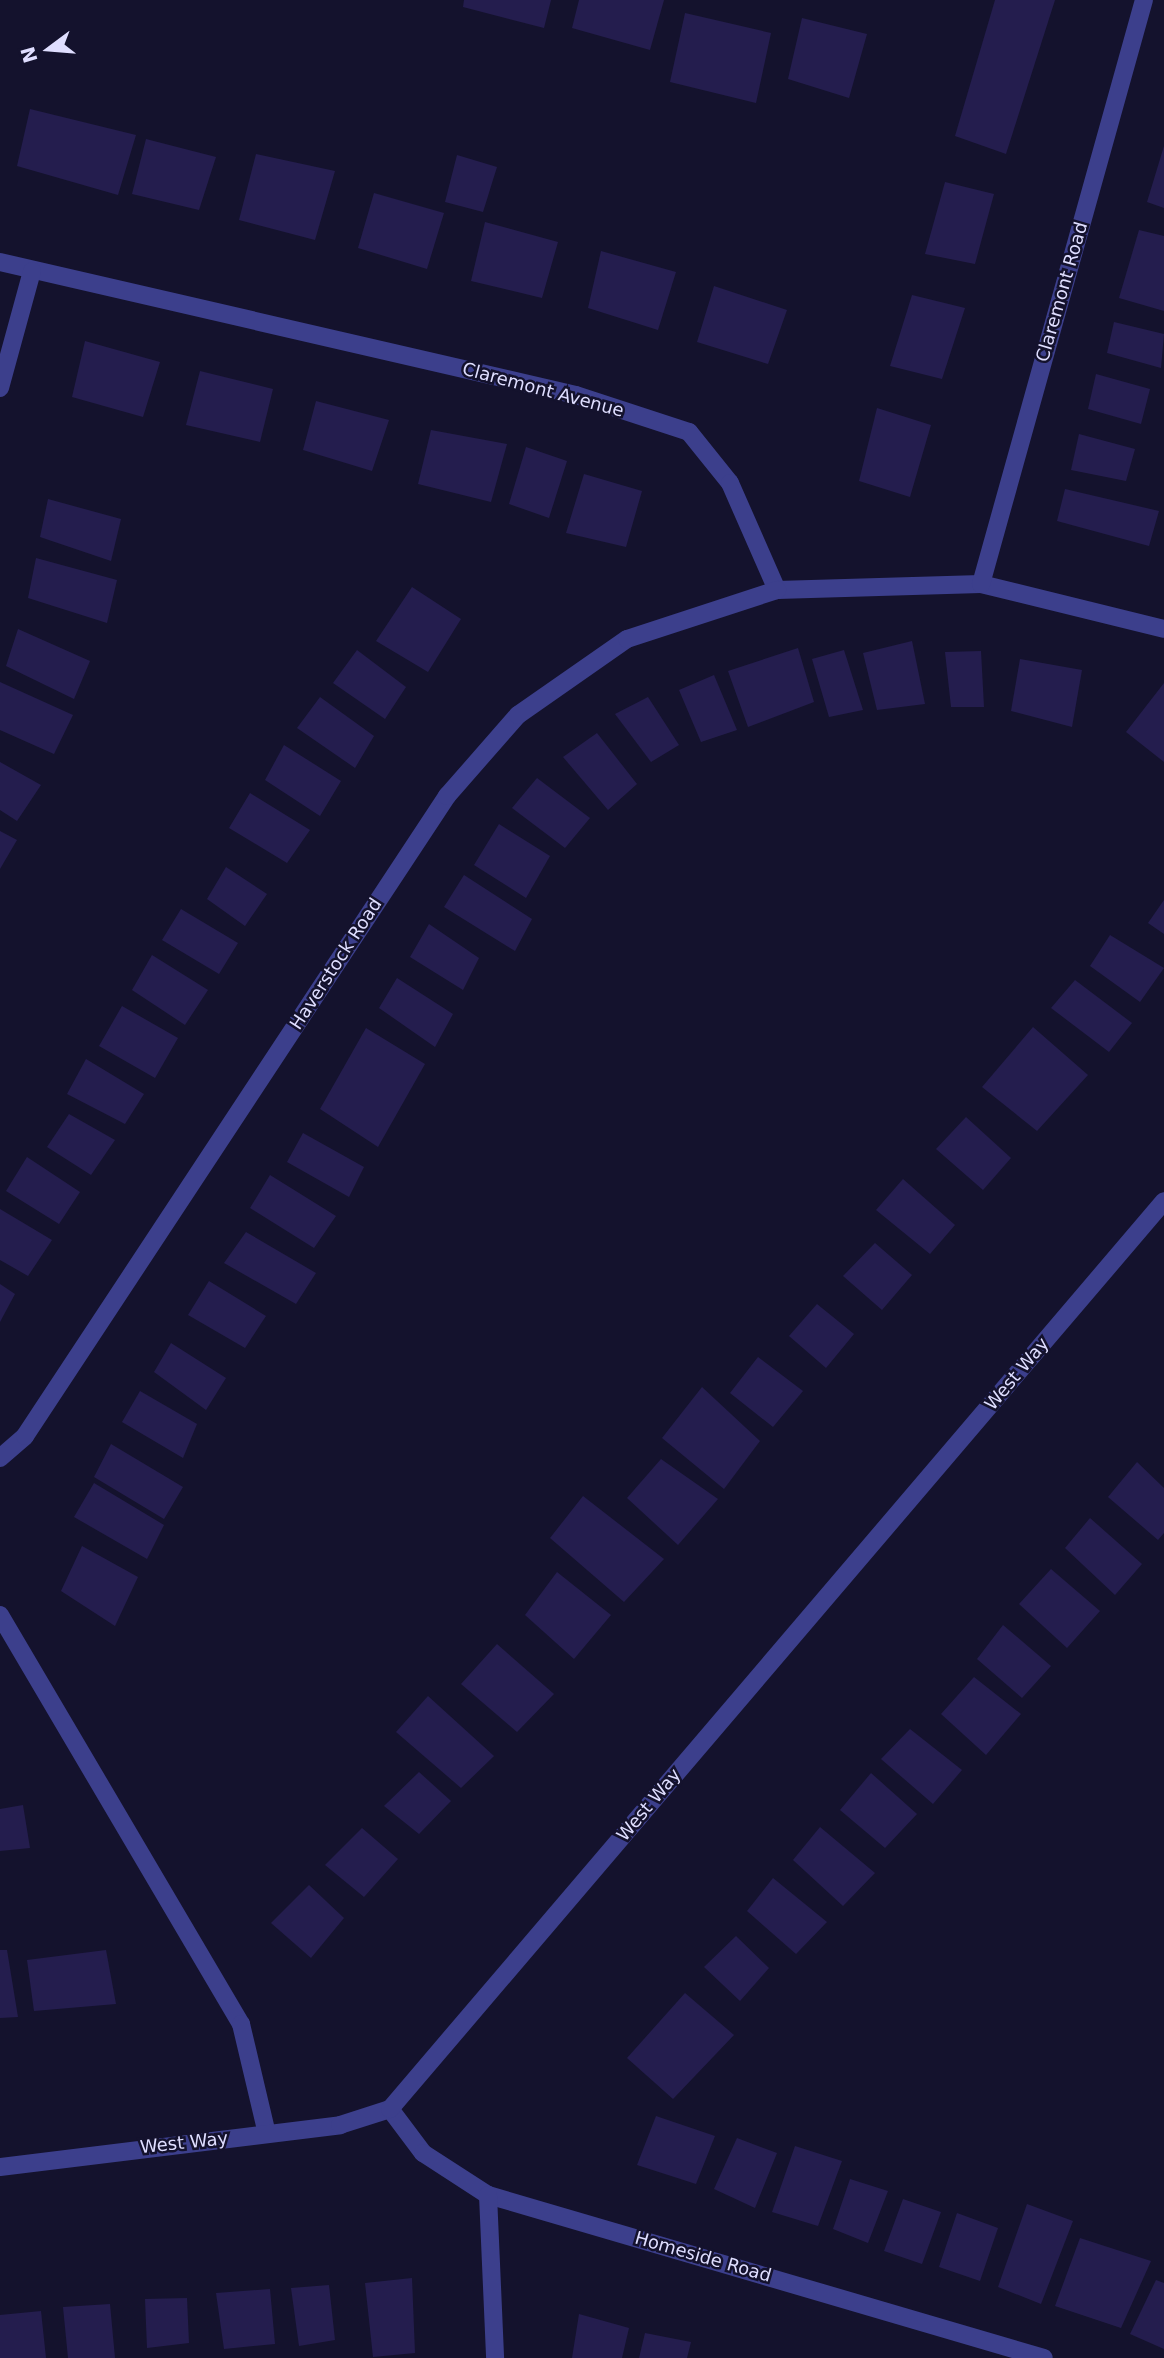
<!DOCTYPE html>
<style>
body{margin:0}
#map{position:relative;width:1164px;height:2358px;overflow:hidden;background:#14122d;font-family:"DejaVu Sans",sans-serif}
div>[style]{position:absolute}
.building>*{inset:0;background:#241d4e}
.minor>*{height:18px;margin:-9px;padding:0 9px;transform-origin:9px;border-radius:9px;background:#3c3f8c}
.tertiary>*{height:18px;margin:-9px;padding:0 9px;transform-origin:9px;border-radius:9px;background:#3c3f8c}
span{translate:-50% -50%;white-space:nowrap;text-align:center;line-height:1.15;-webkit-text-stroke:5px #14122d;paint-order:stroke}
.street-label{font-size:18px;color:#dfdeff}
.north{position:absolute;left:14px;top:14px;width:70px;height:70px;-webkit-text-stroke:5px #14122d;paint-order:stroke;rotate:254deg;font-size:19px;font-weight:700;line-height:28px;text-align:center;color:#dfdeff}
.north::after{content:'';display:block;margin:auto;width:24px;height:32px;background:#dfdeff;clip-path:polygon(50% 0,100% 100%,50% 72%,0 100%)}
</style>
<div id="map">
<div class="building">
<div style="clip-path:polygon(464px 0,551px 0,544px 28px,463px 7px)"></div>
<div style="clip-path:polygon(579px 0,664px 0,650px 50px,572px 28px)"></div>
<div style="clip-path:polygon(995px 0,1055px 0,1006px 154px,955px 136px)"></div>
<div style="clip-path:polygon(685px 13px,771px 33px,756px 103px,670px 82px)"></div>
<div style="clip-path:polygon(802px 18px,867px 34px,849px 98px,788px 79px)"></div>
<div style="clip-path:polygon(30px 109px,136px 135px,118px 195px,17px 166px)"></div>
<div style="clip-path:polygon(146px 139px,216px 157px,199px 210px,132px 194px)"></div>
<div style="clip-path:polygon(1164px 146px,1164px 208px,1147px 202px)"></div>
<div style="clip-path:polygon(256px 154px,335px 171px,315px 240px,239px 220px)"></div>
<div style="clip-path:polygon(457px 155px,497px 167px,483px 212px,445px 202px)"></div>
<div style="clip-path:polygon(945px 182px,994px 194px,975px 264px,925px 254px)"></div>
<div style="clip-path:polygon(374px 193px,444px 213px,427px 269px,358px 248px)"></div>
<div style="clip-path:polygon(485px 222px,558px 242px,542px 298px,471px 281px)"></div>
<div style="clip-path:polygon(1139px 230px,1164px 236px,1164px 311px,1119px 298px)"></div>
<div style="clip-path:polygon(601px 251px,676px 272px,658px 330px,588px 308px)"></div>
<div style="clip-path:polygon(714px 286px,787px 310px,768px 364px,697px 342px)"></div>
<div style="clip-path:polygon(912px 295px,965px 308px,942px 379px,890px 366px)"></div>
<div style="clip-path:polygon(1114px 322px,1164px 334px,1161px 368px,1107px 353px)"></div>
<div style="clip-path:polygon(85px 341px,160px 362px,143px 417px,72px 397px)"></div>
<div style="clip-path:polygon(200px 371px,273px 389px,260px 442px,186px 425px)"></div>
<div style="clip-path:polygon(1096px 374px,1150px 389px,1141px 424px,1088px 409px)"></div>
<div style="clip-path:polygon(316px 401px,389px 420px,372px 471px,303px 450px)"></div>
<div style="clip-path:polygon(877px 408px,931px 425px,910px 497px,859px 481px)"></div>
<div style="clip-path:polygon(431px 430px,507px 444px,491px 502px,418px 484px)"></div>
<div style="clip-path:polygon(1079px 434px,1135px 449px,1126px 481px,1071px 470px)"></div>
<div style="clip-path:polygon(526px 447px,567px 461px,549px 518px,509px 504px)"></div>
<div style="clip-path:polygon(584px 474px,642px 491px,626px 547px,566px 533px)"></div>
<div style="clip-path:polygon(1065px 489px,1159px 511px,1149px 546px,1057px 521px)"></div>
<div style="clip-path:polygon(48px 499px,121px 519px,111px 561px,40px 537px)"></div>
<div style="clip-path:polygon(36px 558px,117px 580px,107px 623px,28px 598px)"></div>
<div style="clip-path:polygon(412px 587px,461px 619px,428px 672px,376px 641px)"></div>
<div style="clip-path:polygon(18px 629px,90px 661px,74px 699px,6px 666px)"></div>
<div style="clip-path:polygon(912px 641px,925px 704px,877px 710px,863px 653px)"></div>
<div style="clip-path:polygon(798px 648px,814px 702px,748px 727px,728px 671px)"></div>
<div style="clip-path:polygon(357px 650px,406px 687px,385px 719px,333px 683px)"></div>
<div style="clip-path:polygon(844px 650px,863px 710px,829px 717px,812px 659px)"></div>
<div style="clip-path:polygon(981px 651px,984px 707px,951px 707px,945px 652px)"></div>
<div style="clip-path:polygon(1020px 659px,1082px 670px,1072px 727px,1011px 711px)"></div>
<div style="clip-path:polygon(714px 675px,737px 730px,701px 742px,679px 690px)"></div>
<div style="clip-path:polygon(0 682px,73px 715px,54px 754px,0 730px)"></div>
<div style="clip-path:polygon(1164px 683px,1164px 762px,1126px 732px)"></div>
<div style="clip-path:polygon(320px 697px,374px 736px,355px 768px,297px 728px)"></div>
<div style="clip-path:polygon(648px 697px,679px 745px,651px 762px,615px 714px)"></div>
<div style="clip-path:polygon(597px 733px,637px 784px,608px 810px,563px 757px)"></div>
<div style="clip-path:polygon(284px 745px,341px 781px,320px 816px,265px 780px)"></div>
<div style="clip-path:polygon(0 762px,41px 785px,17px 821px,0 810px)"></div>
<div style="clip-path:polygon(537px 778px,590px 818px,565px 848px,512px 808px)"></div>
<div style="clip-path:polygon(250px 793px,310px 830px,287px 863px,229px 828px)"></div>
<div style="clip-path:polygon(499px 824px,550px 856px,526px 898px,474px 865px)"></div>
<div style="clip-path:polygon(0 831px,17px 840px,0 869px)"></div>
<div style="clip-path:polygon(226px 867px,267px 894px,245px 926px,207px 899px)"></div>
<div style="clip-path:polygon(464px 875px,532px 919px,515px 951px,444px 907px)"></div>
<div style="clip-path:polygon(1164px 900px,1164px 934px,1148px 923px)"></div>
<div style="clip-path:polygon(181px 909px,238px 943px,219px 974px,162px 940px)"></div>
<div style="clip-path:polygon(429px 924px,479px 958px,463px 990px,410px 957px)"></div>
<div style="clip-path:polygon(1110px 935px,1164px 968px,1140px 1002px,1090px 966px)"></div>
<div style="clip-path:polygon(152px 955px,208px 990px,185px 1025px,132px 990px)"></div>
<div style="clip-path:polygon(397px 978px,453px 1014px,435px 1047px,379px 1008px)"></div>
<div style="clip-path:polygon(1075px 980px,1132px 1023px,1109px 1052px,1051px 1008px)"></div>
<div style="clip-path:polygon(122px 1006px,178px 1038px,155px 1078px,99px 1046px)"></div>
<div style="clip-path:polygon(1033px 1027px,1088px 1075px,1037px 1131px,982px 1087px)"></div>
<div style="clip-path:polygon(366px 1028px,425px 1064px,378px 1147px,320px 1109px)"></div>
<div style="clip-path:polygon(86px 1059px,144px 1094px,125px 1124px,67px 1094px)"></div>
<div style="clip-path:polygon(69px 1114px,115px 1140px,91px 1175px,47px 1147px)"></div>
<div style="clip-path:polygon(966px 1117px,1011px 1158px,983px 1190px,936px 1149px)"></div>
<div style="clip-path:polygon(303px 1133px,364px 1167px,349px 1197px,287px 1162px)"></div>
<div style="clip-path:polygon(27px 1157px,80px 1192px,59px 1224px,6px 1191px)"></div>
<div style="clip-path:polygon(270px 1175px,336px 1216px,314px 1248px,250px 1208px)"></div>
<div style="clip-path:polygon(903px 1179px,955px 1225px,930px 1254px,876px 1210px)"></div>
<div style="clip-path:polygon(0 1209px,52px 1240px,28px 1276px,0 1260px)"></div>
<div style="clip-path:polygon(246px 1232px,316px 1273px,296px 1304px,224px 1263px)"></div>
<div style="clip-path:polygon(875px 1243px,912px 1275px,882px 1310px,843px 1276px)"></div>
<div style="clip-path:polygon(209px 1281px,266px 1316px,245px 1348px,188px 1315px)"></div>
<div style="clip-path:polygon(0 1284px,15px 1294px,0 1322px)"></div>
<div style="clip-path:polygon(817px 1304px,854px 1334px,826px 1368px,789px 1336px)"></div>
<div style="clip-path:polygon(171px 1343px,226px 1378px,206px 1410px,154px 1372px)"></div>
<div style="clip-path:polygon(758px 1357px,803px 1391px,773px 1427px,730px 1393px)"></div>
<div style="clip-path:polygon(702px 1387px,760px 1441px,724px 1489px,662px 1438px)"></div>
<div style="clip-path:polygon(140px 1391px,197px 1424px,183px 1458px,122px 1422px)"></div>
<div style="clip-path:polygon(111px 1444px,183px 1487px,164px 1519px,94px 1477px)"></div>
<div style="clip-path:polygon(661px 1459px,718px 1499px,678px 1545px,627px 1498px)"></div>
<div style="clip-path:polygon(1137px 1462px,1164px 1488px,1164px 1533px,1158px 1540px,1108px 1497px)"></div>
<div style="clip-path:polygon(94px 1483px,164px 1525px,147px 1559px,74px 1517px)"></div>
<div style="clip-path:polygon(583px 1496px,664px 1559px,624px 1602px,550px 1538px)"></div>
<div style="clip-path:polygon(1090px 1518px,1142px 1564px,1115px 1595px,1065px 1548px)"></div>
<div style="clip-path:polygon(82px 1546px,138px 1577px,115px 1626px,61px 1591px)"></div>
<div style="clip-path:polygon(1051px 1569px,1100px 1611px,1067px 1648px,1019px 1604px)"></div>
<div style="clip-path:polygon(557px 1572px,611px 1615px,574px 1659px,525px 1615px)"></div>
<div style="clip-path:polygon(1003px 1625px,1051px 1666px,1022px 1698px,977px 1659px)"></div>
<div style="clip-path:polygon(497px 1644px,554px 1694px,517px 1732px,461px 1684px)"></div>
<div style="clip-path:polygon(974px 1677px,1021px 1714px,986px 1755px,941px 1714px)"></div>
<div style="clip-path:polygon(428px 1696px,494px 1756px,461px 1788px,396px 1732px)"></div>
<div style="clip-path:polygon(910px 1729px,962px 1770px,933px 1804px,881px 1759px)"></div>
<div style="clip-path:polygon(419px 1772px,451px 1801px,419px 1834px,384px 1806px)"></div>
<div style="clip-path:polygon(871px 1773px,917px 1814px,885px 1848px,840px 1810px)"></div>
<div style="clip-path:polygon(23px 1805px,30px 1848px,0 1851px,0 1809px)"></div>
<div style="clip-path:polygon(820px 1827px,875px 1873px,843px 1906px,793px 1860px)"></div>
<div style="clip-path:polygon(362px 1828px,398px 1859px,364px 1897px,325px 1865px)"></div>
<div style="clip-path:polygon(773px 1878px,827px 1922px,796px 1954px,747px 1911px)"></div>
<div style="clip-path:polygon(309px 1885px,344px 1918px,311px 1958px,271px 1923px)"></div>
<div style="clip-path:polygon(736px 1936px,769px 1968px,740px 2001px,704px 1967px)"></div>
<div style="clip-path:polygon(0 1950px,7px 1950px,18px 2017px,0 2018px)"></div>
<div style="clip-path:polygon(106px 1950px,116px 2004px,34px 2011px,27px 1960px)"></div>
<div style="clip-path:polygon(685px 1993px,734px 2035px,673px 2099px,627px 2058px)"></div>
<div style="clip-path:polygon(656px 2116px,715px 2136px,696px 2184px,637px 2165px)"></div>
<div style="clip-path:polygon(737px 2138px,777px 2153px,755px 2208px,714px 2189px)"></div>
<div style="clip-path:polygon(795px 2146px,842px 2161px,818px 2226px,772px 2212px)"></div>
<div style="clip-path:polygon(850px 2179px,888px 2191px,868px 2243px,833px 2229px)"></div>
<div style="clip-path:polygon(903px 2199px,941px 2212px,922px 2264px,884px 2251px)"></div>
<div style="clip-path:polygon(1027px 2204px,1073px 2221px,1041px 2304px,998px 2287px)"></div>
<div style="clip-path:polygon(957px 2213px,998px 2228px,980px 2281px,939px 2267px)"></div>
<div style="clip-path:polygon(1080px 2238px,1151px 2261px,1121px 2328px,1055px 2306px)"></div>
<div style="clip-path:polygon(412px 2278px,415px 2353px,373px 2357px,365px 2283px)"></div>
<div style="clip-path:polygon(1156px 2280px,1164px 2283px,1164px 2349px,1130px 2334px)"></div>
<div style="clip-path:polygon(329px 2285px,335px 2340px,299px 2346px,291px 2288px)"></div>
<div style="clip-path:polygon(270px 2289px,275px 2344px,224px 2349px,216px 2293px)"></div>
<div style="clip-path:polygon(187px 2298px,189px 2343px,147px 2348px,145px 2299px)"></div>
<div style="clip-path:polygon(110px 2304px,115px 2358px,68px 2358px,63px 2307px)"></div>
<div style="clip-path:polygon(41px 2311px,46px 2358px,0 2358px,0 2315px)"></div>
<div style="clip-path:polygon(579px 2314px,629px 2328px,622px 2358px,572px 2358px)"></div>
<div style="clip-path:polygon(645px 2333px,691px 2342px,687px 2358px,639px 2358px)"></div>
</div>
<div class="minor">
<div style="left:0;top:262px;width:591px;rotate:13deg"></div>
<div style="left:576px;top:395px;width:119px;rotate:18.1deg"></div>
<div style="left:689px;top:432px;width:65px;rotate:51.2deg"></div>
<div style="left:730px;top:483px;width:117px;rotate:66.3deg"></div>
<div style="left:777px;top:590px;width:204px;rotate:-1.7deg"></div>
<div style="left:981px;top:584px;width:188px;rotate:13.8deg"></div>
<div style="left:0;top:388px;width:121px;rotate:-74.7deg"></div>
<div style="left:981px;top:584px;width:606px;rotate:-74.41deg"></div>
<div style="left:0;top:1458px;width:33px;rotate:-41deg"></div>
<div style="left:25px;top:1436px;width:767px;rotate:-56.6deg"></div>
<div style="left:447px;top:796px;width:108px;rotate:-48.8deg"></div>
<div style="left:518px;top:715px;width:133px;rotate:-34.9deg"></div>
<div style="left:627px;top:639px;width:158px;rotate:-18.1deg"></div>
<div style="left:0;top:1615px;width:475px;rotate:59.5deg"></div>
<div style="left:241px;top:2024px;width:113px;rotate:76.7deg"></div>
<div style="left:390px;top:2109px;width:55px;rotate:53.1deg"></div>
<div style="left:423px;top:2153px;width:77px;rotate:32.9deg"></div>
<div style="left:488px;top:2195px;width:579px;rotate:16.34deg"></div>
<div style="left:488px;top:2195px;width:163px;rotate:87.5deg"></div>
</div>
<div class="tertiary">
<div style="left:0;top:2167px;width:343px;rotate:-7deg"></div>
<div style="left:340px;top:2125px;width:52px;rotate:-17.7deg"></div>
<div style="left:390px;top:2109px;width:1193px;rotate:-49.55deg"></div>
</div>
<div class="street-label">
<span style="left:1062px;top:292px;rotate:-74deg">Claremont Road</span>
<span style="left:543px;top:390px;rotate:15deg">Claremont Avenue</span>
<span style="left:336px;top:964px;rotate:-57deg">Haverstock Road</span>
<span style="left:1017px;top:1374px;rotate:-50deg">West Way</span>
<span style="left:649px;top:1805px;rotate:-50deg">West Way</span>
<span style="left:184px;top:2143px;rotate:-6deg">West Way</span>
<span style="left:703px;top:2257px;rotate:16deg">Homeside Road</span>
</div>
<div class="north">N</div>
</div>
